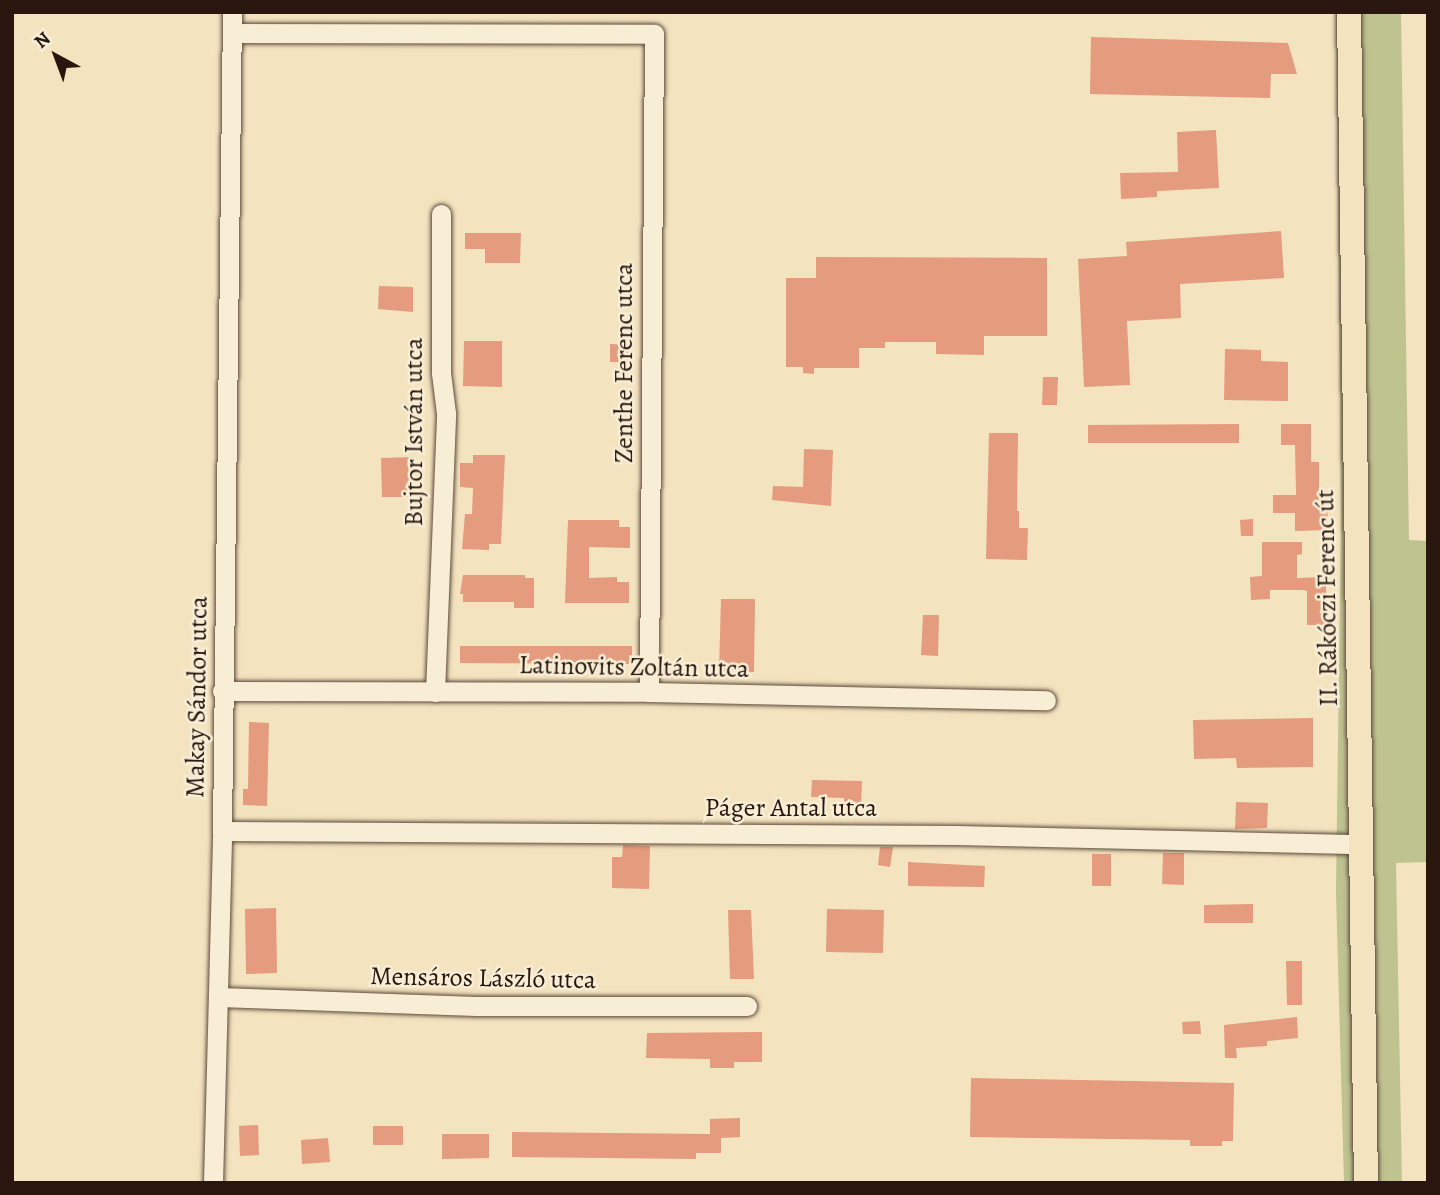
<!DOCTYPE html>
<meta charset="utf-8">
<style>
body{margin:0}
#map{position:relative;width:1440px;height:1195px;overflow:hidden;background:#f4e3bf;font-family:Alegreya,serif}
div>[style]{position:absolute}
.green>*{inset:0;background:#bfc390}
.building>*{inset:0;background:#e49b7e}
.roads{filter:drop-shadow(0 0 2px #5c4a3b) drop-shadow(0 0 2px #5c4a3b)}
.minor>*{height:19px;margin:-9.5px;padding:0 9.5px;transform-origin:9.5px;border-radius:9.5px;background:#f8edd5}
.major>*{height:24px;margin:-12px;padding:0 12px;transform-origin:12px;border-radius:12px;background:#f4e3bf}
span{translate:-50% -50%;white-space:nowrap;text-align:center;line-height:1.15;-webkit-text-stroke:5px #f8edd5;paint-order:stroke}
.street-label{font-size:26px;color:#29170f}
.frame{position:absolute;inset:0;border:14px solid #29170f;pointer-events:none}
.north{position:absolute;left:21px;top:21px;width:70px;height:70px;-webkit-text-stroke:5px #f8edd5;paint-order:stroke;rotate:319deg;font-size:19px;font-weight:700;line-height:28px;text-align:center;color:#29170f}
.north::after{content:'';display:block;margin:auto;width:24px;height:32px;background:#29170f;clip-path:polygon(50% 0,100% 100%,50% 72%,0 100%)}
</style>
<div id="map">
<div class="green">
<div style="clip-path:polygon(1336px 12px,1401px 12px,1409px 540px,1428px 541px,1428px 862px,1396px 863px,1402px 1183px,1344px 1183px,1336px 892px,1341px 516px)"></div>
</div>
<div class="building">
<div style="clip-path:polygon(1091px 37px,1288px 43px,1297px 74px,1271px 74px,1270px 98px,1090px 94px)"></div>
<div style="clip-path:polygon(1216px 130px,1219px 188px,1157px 191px,1157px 197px,1121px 199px,1120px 173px,1178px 172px,1177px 132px)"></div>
<div style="clip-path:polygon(1281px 231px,1284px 278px,1180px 284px,1181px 318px,1127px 321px,1130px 385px,1084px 387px,1078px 259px,1127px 256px,1126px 242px)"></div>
<div style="clip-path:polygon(465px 233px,521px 233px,520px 263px,485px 263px,485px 249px,465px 249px)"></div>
<div style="clip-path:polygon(816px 257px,1047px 258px,1047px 336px,984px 336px,984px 355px,936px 354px,936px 342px,885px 342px,885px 348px,859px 348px,859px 368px,814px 368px,814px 374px,803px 373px,803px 367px,786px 367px,786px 278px,816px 278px)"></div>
<div style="clip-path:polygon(379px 286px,413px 287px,413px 312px,378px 309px)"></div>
<div style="clip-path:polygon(464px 341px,502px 341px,502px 387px,463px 386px)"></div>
<div style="clip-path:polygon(610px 344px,630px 345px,630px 362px,610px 362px)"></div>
<div style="clip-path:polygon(1225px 349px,1261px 350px,1261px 361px,1288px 362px,1288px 401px,1224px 400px)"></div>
<div style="clip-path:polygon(1043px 377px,1058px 377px,1057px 405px,1042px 405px)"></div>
<div style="clip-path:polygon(1239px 424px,1239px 443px,1088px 443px,1088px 425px)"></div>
<div style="clip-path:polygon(1281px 424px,1311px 424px,1311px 462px,1319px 462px,1319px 495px,1327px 494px,1328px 530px,1295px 531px,1295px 513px,1273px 513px,1273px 495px,1296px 495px,1295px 445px,1281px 445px)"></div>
<div style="clip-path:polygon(989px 433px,1018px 433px,1017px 511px,1019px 511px,1019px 528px,1028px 528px,1027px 560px,986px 559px)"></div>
<div style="clip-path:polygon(804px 449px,833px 450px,831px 506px,772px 500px,773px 486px,803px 487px)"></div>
<div style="clip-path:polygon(473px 455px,505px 455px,501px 544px,489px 544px,489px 550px,462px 549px,465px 514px,472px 514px,473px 488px,460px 487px,460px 463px,473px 463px)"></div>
<div style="clip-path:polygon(413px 457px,414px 497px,382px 497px,381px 458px)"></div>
<div style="clip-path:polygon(1253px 519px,1253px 536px,1241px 536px,1240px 520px)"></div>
<div style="clip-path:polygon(568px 520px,619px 520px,619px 527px,630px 527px,630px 548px,589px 547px,589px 578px,617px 577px,617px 582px,629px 582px,629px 603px,565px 603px)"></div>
<div style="clip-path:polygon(1262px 542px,1302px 542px,1302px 554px,1297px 555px,1297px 578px,1326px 577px,1326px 625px,1307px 625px,1307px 591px,1303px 590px,1270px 590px,1270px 599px,1251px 600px,1250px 577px,1262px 576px)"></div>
<div style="clip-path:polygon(463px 575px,525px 575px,525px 578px,534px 578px,534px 608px,514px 608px,514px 602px,463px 602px,463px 594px,460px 594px)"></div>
<div style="clip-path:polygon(721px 599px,755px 599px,754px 672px,719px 671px)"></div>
<div style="clip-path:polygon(923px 615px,939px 615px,938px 656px,921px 655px)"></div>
<div style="clip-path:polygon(460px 646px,632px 646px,632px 664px,460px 663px)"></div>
<div style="clip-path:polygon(1313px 718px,1313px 767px,1237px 768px,1236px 758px,1194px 759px,1193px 720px)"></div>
<div style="clip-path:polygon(249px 722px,269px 723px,267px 806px,243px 805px,243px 789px,248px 789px)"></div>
<div style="clip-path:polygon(812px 780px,862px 781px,861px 807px,844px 807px,844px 798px,811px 797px)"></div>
<div style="clip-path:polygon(1236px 802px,1268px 803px,1267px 828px,1235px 829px)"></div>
<div style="clip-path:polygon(623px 845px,650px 846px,649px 889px,612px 888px,612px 857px,622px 857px)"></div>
<div style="clip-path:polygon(880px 847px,893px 847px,890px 867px,878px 865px)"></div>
<div style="clip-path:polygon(1163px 853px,1184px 853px,1184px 885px,1162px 884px)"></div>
<div style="clip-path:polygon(1092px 854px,1111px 854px,1111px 886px,1092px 886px)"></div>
<div style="clip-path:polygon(908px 862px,985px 866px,984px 887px,908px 886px)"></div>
<div style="clip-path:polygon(1253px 904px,1253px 923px,1204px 923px,1204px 905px)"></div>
<div style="clip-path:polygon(276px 908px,277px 973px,246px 974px,245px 909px)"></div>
<div style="clip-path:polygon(827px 909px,884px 910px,883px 953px,826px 952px)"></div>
<div style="clip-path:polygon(728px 910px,751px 910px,754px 979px,730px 979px)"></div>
<div style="clip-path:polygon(1286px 961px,1302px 961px,1302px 1005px,1287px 1005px)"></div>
<div style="clip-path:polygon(1297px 1017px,1298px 1038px,1267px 1041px,1267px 1046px,1236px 1048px,1237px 1058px,1225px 1058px,1224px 1025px)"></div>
<div style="clip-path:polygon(1200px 1021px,1201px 1034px,1183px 1034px,1182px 1022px)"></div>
<div style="clip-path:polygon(762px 1032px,762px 1062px,734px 1062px,734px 1068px,710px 1068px,710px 1059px,646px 1058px,647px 1033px)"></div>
<div style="clip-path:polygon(971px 1078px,1234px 1083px,1233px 1141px,1222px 1141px,1222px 1146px,1190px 1146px,1190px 1140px,970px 1137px)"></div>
<div style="clip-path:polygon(740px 1118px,740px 1137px,721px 1138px,721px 1153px,696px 1153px,696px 1159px,512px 1157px,512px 1132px,710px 1134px,710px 1119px)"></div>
<div style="clip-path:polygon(258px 1125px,259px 1155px,240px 1156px,239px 1126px)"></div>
<div style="clip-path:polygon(373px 1126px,403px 1126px,403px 1145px,373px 1145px)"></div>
<div style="clip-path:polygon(442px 1134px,489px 1134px,489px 1158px,442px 1159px)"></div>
<div style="clip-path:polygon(328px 1138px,330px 1162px,302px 1164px,301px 1140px)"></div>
</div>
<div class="roads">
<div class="minor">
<div style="left:232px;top:33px;width:422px;rotate:0.1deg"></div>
<div style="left:654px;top:34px;width:658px;rotate:90.44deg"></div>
<div style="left:222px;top:691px;width:427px;rotate:0.1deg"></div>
<div style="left:649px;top:692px;width:397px;rotate:1.2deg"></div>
<div style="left:435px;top:692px;width:279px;rotate:-87.7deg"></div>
<div style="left:446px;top:413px;width:40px;rotate:-97.1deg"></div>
<div style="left:441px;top:373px;width:159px;rotate:-90deg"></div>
<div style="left:222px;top:831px;width:734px;rotate:0.31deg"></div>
<div style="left:956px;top:835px;width:405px;rotate:1.3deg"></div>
<div style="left:219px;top:997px;width:257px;rotate:2deg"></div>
<div style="left:476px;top:1006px;width:271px"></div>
<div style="left:213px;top:1183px;width:352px;rotate:-88.5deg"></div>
<div style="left:222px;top:831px;width:819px;rotate:-89.3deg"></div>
</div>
<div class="major">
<div style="left:1349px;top:12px;width:1171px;rotate:89.17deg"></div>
</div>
</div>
<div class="street-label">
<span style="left:624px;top:363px;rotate:-90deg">Zenthe Ferenc utca</span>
<span style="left:414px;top:432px;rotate:-90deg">Bujtor István utca</span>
<span style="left:1327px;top:598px;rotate:-91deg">II. Rákóczi Ferenc út</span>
<span style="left:634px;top:667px;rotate:1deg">Latinovits Zoltán utca</span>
<span style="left:197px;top:697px;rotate:-89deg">Makay Sándor utca</span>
<span style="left:791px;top:808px">Páger Antal utca</span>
<span style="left:483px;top:978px;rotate:1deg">Mensáros László utca</span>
</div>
<div class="frame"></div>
<div class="north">N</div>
</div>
